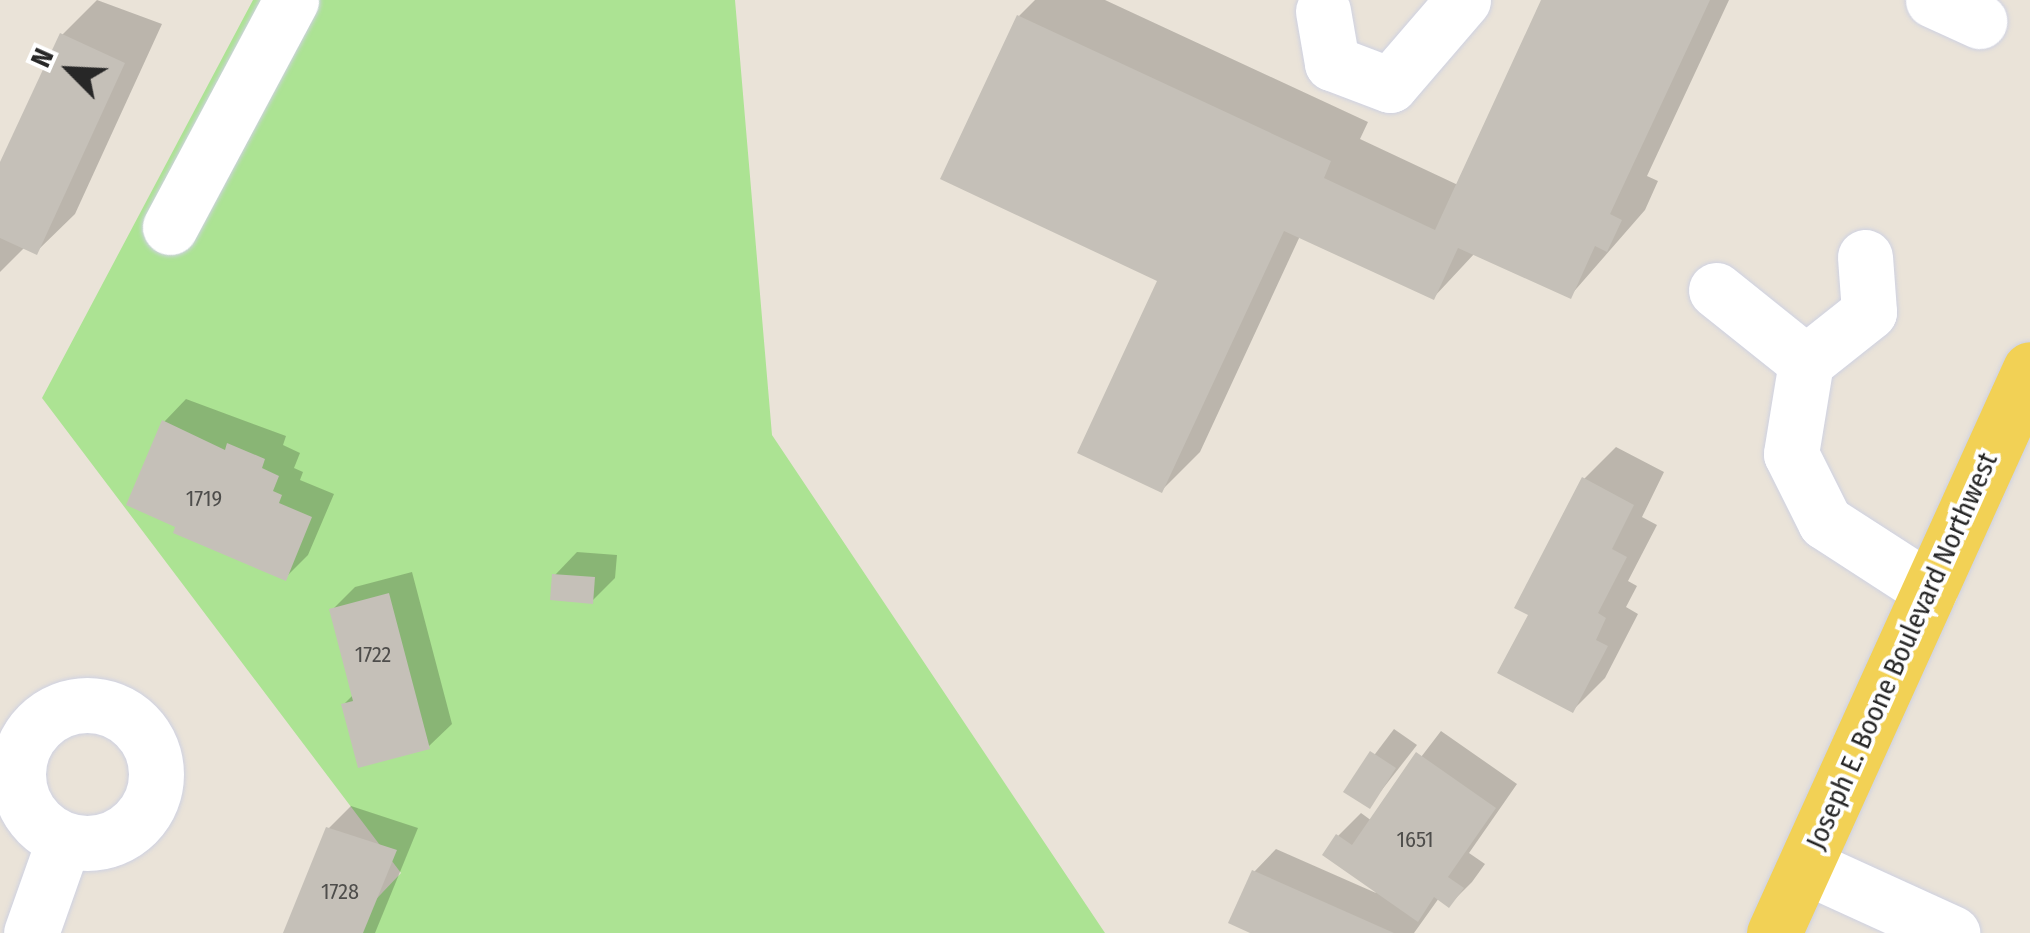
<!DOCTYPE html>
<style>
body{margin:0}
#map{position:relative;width:2030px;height:933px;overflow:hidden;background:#eae3d8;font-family:"Fira Sans Condensed",sans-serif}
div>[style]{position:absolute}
.green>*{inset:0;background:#ace393}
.shadow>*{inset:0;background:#0003}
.building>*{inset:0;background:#c5c0b8}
.roads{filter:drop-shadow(0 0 2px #ced1e1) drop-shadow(0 0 2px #ced1e1)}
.minor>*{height:55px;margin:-27.5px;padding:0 27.5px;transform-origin:27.5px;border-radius:27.5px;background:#fff}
.minor>.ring{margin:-27.5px;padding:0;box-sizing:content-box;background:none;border:55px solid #fff;border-radius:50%}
.major>*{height:55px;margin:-27.5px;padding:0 27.5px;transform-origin:27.5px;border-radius:27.5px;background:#f2d155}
span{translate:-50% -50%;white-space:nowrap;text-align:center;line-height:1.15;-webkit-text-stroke:8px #fff;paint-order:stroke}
.number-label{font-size:22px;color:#4e4d4b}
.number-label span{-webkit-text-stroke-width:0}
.street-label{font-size:28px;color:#272727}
.north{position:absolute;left:20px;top:20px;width:100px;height:100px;-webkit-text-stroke:8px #fff;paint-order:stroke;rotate:294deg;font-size:28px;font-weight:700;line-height:40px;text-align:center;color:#272727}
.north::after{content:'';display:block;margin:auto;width:35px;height:45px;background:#272727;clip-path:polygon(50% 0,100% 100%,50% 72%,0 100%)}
</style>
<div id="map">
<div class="green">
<div style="clip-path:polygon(253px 0,735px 0,772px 435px,1105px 933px,344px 933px,401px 873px,42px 398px)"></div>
</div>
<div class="shadow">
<div style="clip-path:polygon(97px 0,162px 24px,75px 214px,36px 252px,25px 247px,0 272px,0 168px,62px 35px)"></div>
<div style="clip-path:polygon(1035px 0,1105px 0,1368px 122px,1360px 139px,1458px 185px,1544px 0,1729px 0,1647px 176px,1658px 181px,1645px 210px,1570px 296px,1475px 253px,1434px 297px,1300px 236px,1200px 452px,1162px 490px,1160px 280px,1019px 16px)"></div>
<div style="clip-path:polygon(186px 399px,286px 436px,283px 445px,300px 453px,294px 468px,303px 472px,300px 480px,334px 494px,308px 555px,285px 578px,164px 422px)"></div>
<div style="clip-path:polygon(1616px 447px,1664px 472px,1642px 517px,1657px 525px,1628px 581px,1637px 586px,1626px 607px,1638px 614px,1605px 678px,1573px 710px,1531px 613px,1584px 479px)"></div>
<div style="clip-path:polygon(577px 552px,617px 555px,615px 578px,592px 601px,555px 575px)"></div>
<div style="clip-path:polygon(412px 572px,452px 724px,429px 746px,344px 704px,354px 694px,332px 610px,355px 587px)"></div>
<div style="clip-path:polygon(1394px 729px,1417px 745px,1370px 805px,1347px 791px)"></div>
<div style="clip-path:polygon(1441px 731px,1517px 784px,1469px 853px,1485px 864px,1472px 882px,1449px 905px,1439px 898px,1414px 933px,1256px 933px,1254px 872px,1276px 849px,1376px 893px,1338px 836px,1361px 813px,1372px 821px)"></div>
<div style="clip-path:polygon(351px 806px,418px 828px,375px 933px,286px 933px,328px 829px)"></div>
</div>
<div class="building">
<div style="clip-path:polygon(1541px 0,1710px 0,1610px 214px,1622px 220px,1607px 252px,1595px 246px,1571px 299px,1458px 248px,1434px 300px,1284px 231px,1162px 493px,1077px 453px,1157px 281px,940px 179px,1017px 15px,1331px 161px,1324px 178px,1435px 230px)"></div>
<div style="clip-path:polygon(60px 33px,125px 63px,37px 255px,0 238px,0 162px)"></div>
<div style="clip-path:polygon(162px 420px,225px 450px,227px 443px,265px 459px,262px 468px,279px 476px,273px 491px,282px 495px,279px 503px,312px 517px,286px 581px,173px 533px,175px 527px,126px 505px)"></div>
<div style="clip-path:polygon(1582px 477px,1634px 505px,1612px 549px,1627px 557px,1598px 613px,1606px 618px,1596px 640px,1608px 646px,1573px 713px,1497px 673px,1528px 615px,1514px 608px)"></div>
<div style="clip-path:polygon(552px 574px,595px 577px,593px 604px,550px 600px)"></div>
<div style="clip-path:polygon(389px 593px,430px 749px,358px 768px,341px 704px,353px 701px,329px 609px)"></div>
<div style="clip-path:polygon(1370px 751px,1396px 768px,1370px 809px,1343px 792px)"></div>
<div style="clip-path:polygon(1416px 752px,1496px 808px,1448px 877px,1464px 888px,1449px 908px,1434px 897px,1418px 922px,1322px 855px,1336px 834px,1352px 845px)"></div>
<div style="clip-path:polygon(326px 827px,397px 850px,363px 933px,283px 933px)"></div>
<div style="clip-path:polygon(1252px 870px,1394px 933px,1250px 933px,1228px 923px)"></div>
</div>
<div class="roads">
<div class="minor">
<div style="left:1933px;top:0;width:51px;rotate:24.5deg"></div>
<div style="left:1323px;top:11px;width:53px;rotate:80.2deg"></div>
<div style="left:1332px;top:63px;width:62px;rotate:20.8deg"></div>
<div style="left:1390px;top:85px;width:112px;rotate:-49.3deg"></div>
<div style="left:170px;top:227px;width:257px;rotate:-61.9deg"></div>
<div style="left:1865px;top:257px;width:55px;rotate:85.8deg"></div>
<div style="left:1869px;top:312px;width:80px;rotate:141.6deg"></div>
<div style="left:1806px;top:362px;width:93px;rotate:99.3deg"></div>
<div style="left:1791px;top:454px;width:76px;rotate:63.4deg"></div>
<div style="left:1825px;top:522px;width:125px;rotate:32.9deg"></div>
<div style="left:1716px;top:290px;width:115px;rotate:38.7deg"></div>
<div class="ring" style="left:18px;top:705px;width:83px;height:83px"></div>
<div style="left:1805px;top:866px;width:162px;rotate:24.5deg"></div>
<div style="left:31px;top:933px;width:99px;rotate:-70.5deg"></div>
</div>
<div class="major">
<div style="left:1774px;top:933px;width:619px;rotate:-65.59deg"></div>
</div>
</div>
<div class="number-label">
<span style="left:204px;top:499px">1719</span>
<span style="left:373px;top:655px">1722</span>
<span style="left:1415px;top:840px">1651</span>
<span style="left:340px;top:892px">1728</span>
</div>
<div class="street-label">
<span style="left:1902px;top:651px;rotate:-66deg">Joseph E. Boone Boulevard Northwest</span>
</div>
<div class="north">N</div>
</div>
